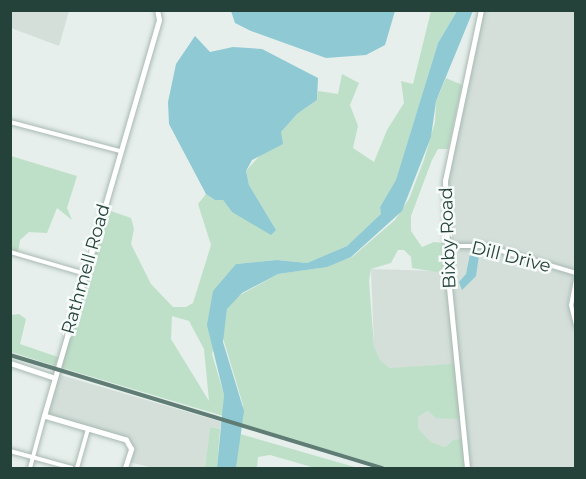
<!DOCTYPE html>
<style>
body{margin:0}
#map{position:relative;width:586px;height:479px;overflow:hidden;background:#e6efeb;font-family:Montserrat,sans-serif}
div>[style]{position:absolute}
.built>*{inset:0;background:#d4dfda}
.green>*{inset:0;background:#bfe0c8}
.water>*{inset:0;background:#8ec9d4}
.roads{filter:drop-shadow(0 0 2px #a8b8b2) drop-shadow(0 0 2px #a8b8b2)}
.minor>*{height:4px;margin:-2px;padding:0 2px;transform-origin:2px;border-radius:2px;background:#fff}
.tertiary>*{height:4.5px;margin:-2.25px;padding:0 2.25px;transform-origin:2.25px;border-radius:2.25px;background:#fff}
.rail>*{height:4px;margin-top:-2px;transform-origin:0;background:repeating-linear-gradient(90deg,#f7fbf9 0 4.5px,#5f7d75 0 9px);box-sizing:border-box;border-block:2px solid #5f7d75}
span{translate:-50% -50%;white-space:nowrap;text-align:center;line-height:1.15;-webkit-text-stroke:5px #f7fbf9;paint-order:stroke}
.street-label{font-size:18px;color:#24423a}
.frame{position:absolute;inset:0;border:12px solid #24423a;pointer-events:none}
</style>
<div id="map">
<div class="built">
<div style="clip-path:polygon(10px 11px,69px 11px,59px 46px,11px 28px)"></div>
<div style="clip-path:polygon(481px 11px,575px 11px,575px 273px,485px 246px,447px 246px,445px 188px)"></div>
<div style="clip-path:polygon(477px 247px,574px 275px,568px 302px,576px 330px,575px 468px,469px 468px,453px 440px,445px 447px,431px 442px,418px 428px,418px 417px,428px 411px,437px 365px,404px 369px,390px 368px,380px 360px,374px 346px,371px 269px,438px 271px,443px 270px,446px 262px,444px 249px)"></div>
<div style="clip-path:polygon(57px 374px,222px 422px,220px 429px,210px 427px,205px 468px,153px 468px,129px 462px,128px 440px,50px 416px,47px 409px)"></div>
</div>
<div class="green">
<div style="clip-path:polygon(evenodd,431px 11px,457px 11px,438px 43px,396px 181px,380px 207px,382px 214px,347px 246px,307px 263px,277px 260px,236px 264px,212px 354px,224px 395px,223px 416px,59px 367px,105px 209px,131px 218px,134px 229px,131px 244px,151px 284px,173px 307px,186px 307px,193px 303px,211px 245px,198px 204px,206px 194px,215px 200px,223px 200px,232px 212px,276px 230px,249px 185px,246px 171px,297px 114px,317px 100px,318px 91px,338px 94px,342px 74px,359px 83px,350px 105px,358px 126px,353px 148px,374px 162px,387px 130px,404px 103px,401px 81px,413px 84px,431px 11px,172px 316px,189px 321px,204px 349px,209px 401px,171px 339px,172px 316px)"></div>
<div style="clip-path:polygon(446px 78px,462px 85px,448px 149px,438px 149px,432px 160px,411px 216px,411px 231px,422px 247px,434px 242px,443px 243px,445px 268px,437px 272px,412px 268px,411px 257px,404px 250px,398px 250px,391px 263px,371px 269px,369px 281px,374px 346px,380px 360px,390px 368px,452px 364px,455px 368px,460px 419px,436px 418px,428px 411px,418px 417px,418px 428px,431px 442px,445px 447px,453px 440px,463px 439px,465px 468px,388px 468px,242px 424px,243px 405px,223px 338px,227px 309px,235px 298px,278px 274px,319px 268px,352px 257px,395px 220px,409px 199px,424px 160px,435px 122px,436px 101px)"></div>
<div style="clip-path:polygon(11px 156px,77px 176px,67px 208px,72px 220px,57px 208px,47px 233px,29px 232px,20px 240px,18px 252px,11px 249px)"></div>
<div style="clip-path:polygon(19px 314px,26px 319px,20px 344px,58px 357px,55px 366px,11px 352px,11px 315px)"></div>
<div style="clip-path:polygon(210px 427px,220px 429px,217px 468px,205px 468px)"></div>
<div style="clip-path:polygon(240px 434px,358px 468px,315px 468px,270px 455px,258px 457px,257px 468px,236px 468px)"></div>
</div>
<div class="water">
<div style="clip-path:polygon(231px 11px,231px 10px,395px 11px,385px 45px,366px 55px,326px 58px,251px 31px,235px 23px)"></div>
<div style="clip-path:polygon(457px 11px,473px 11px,436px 101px,431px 137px,402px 211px,351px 257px,327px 267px,278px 274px,242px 293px,227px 309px,223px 342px,244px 411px,236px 468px,217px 468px,224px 395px,207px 325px,213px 291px,236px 264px,277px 260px,307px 263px,347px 246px,381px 214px,380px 207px,396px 180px,438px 43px)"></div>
<div style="clip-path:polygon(195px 36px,210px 52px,233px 47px,262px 49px,318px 78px,317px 100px,297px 114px,281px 132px,283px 144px,252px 160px,246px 171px,249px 185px,276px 230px,271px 235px,232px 212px,223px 200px,215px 200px,206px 194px,169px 124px,168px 102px,176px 64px)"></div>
<div style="clip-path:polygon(470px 254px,479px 255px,476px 276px,462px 290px,459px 282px,466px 274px)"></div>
</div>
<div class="roads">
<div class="minor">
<div style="left:10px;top:122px;width:114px;rotate:14.8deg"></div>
<div style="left:447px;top:246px;width:38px"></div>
<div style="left:485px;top:246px;width:95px;rotate:16.5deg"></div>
<div style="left:10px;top:252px;width:78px;rotate:16.3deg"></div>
<div style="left:576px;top:280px;width:25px;rotate:101deg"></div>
<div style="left:571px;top:305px;width:21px;rotate:76deg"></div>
<div style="left:10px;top:451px;width:64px;rotate:15.3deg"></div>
<div style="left:30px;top:468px;width:54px;rotate:-74.9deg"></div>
<div style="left:77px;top:468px;width:41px;rotate:-74.2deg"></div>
</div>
<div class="tertiary">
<div style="left:10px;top:363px;width:47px;rotate:18.4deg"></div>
<div style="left:125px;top:468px;width:20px;rotate:-72deg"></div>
<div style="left:131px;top:449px;width:10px;rotate:-119deg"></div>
<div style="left:126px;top:440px;width:85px;rotate:-163.7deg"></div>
<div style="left:44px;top:416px;width:412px;rotate:-73.8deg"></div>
<div style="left:159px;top:20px;width:10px;rotate:-101deg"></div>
<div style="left:467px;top:468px;width:192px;rotate:-95.7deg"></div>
<div style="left:448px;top:277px;width:96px;rotate:-91.8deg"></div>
<div style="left:445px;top:181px;width:175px;rotate:-78.1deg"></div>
</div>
</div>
<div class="rail">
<div style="left:10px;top:355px;width:390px;rotate:16.9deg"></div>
</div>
<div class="street-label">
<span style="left:448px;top:238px;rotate:-92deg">Bixby Road</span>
<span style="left:511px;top:257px;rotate:14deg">Dill Drive</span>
<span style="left:86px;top:269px;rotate:-74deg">Rathmell Road</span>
</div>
<div class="frame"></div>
</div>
